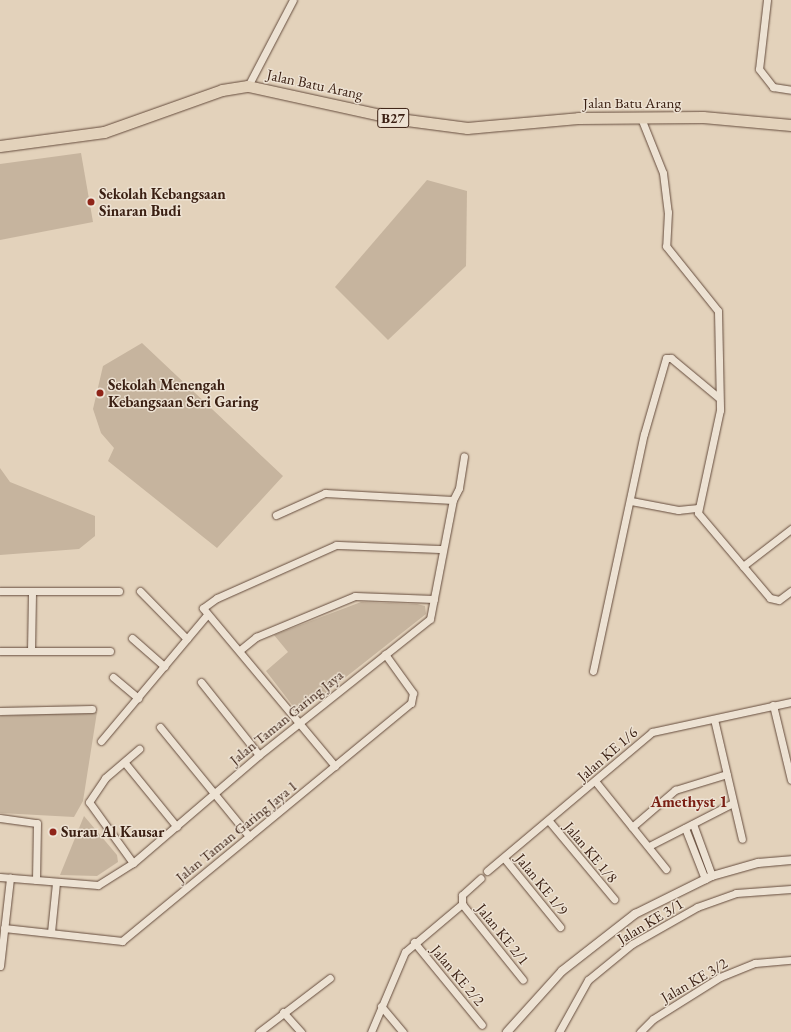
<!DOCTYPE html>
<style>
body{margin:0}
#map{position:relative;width:791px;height:1032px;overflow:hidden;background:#e3d2bb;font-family:"EB Garamond",serif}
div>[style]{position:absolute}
.green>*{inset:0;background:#c6b49e}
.roads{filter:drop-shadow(0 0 1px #654c3d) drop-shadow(0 0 1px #654c3d)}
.minor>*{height:7px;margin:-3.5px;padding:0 3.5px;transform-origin:3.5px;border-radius:3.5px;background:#ede2d3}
.tertiary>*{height:8px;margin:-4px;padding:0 4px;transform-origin:4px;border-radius:4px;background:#ede2d3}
.primary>*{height:11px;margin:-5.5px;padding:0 5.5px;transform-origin:5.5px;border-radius:5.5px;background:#e3d2bb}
.dots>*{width:11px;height:11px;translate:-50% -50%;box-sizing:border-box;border:2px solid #ede2d3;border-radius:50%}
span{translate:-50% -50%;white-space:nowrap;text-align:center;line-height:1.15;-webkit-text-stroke:3px #ede2d3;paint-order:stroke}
.shield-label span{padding:1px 3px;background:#ede2d3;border:1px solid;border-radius:3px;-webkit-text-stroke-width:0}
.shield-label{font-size:14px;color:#3b2013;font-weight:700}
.street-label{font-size:15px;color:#3b2013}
.poi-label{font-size:15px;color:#3b2013;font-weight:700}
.left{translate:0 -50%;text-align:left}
.neighbourhood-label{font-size:16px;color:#7a1f14;font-weight:700}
</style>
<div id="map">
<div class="green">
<div style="clip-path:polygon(81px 153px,93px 222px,0 240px,0 164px)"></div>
<div style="clip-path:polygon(427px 180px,467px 191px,466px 266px,388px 340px,335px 287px)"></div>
<div style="clip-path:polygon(142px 343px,283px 476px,217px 548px,108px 461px,114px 448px,101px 433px,93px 409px,103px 366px)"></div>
<div style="clip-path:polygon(0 468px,10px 482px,95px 516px,95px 536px,79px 549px,0 555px)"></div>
<div style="clip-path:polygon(361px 602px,417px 604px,425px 606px,426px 614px,304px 710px,296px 710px,266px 671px,288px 652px,274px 635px)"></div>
<div style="clip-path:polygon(97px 712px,83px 801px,74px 817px,0 813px,0 716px)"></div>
<div style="clip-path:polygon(84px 816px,117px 855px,118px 862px,97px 876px,60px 875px)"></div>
</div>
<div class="roads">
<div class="minor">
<div style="left:767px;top:0;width:69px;rotate:96.6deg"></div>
<div style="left:759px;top:69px;width:23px;rotate:52deg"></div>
<div style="left:773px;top:87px;width:18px;rotate:9deg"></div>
<div style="left:248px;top:86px;width:97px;rotate:-62.4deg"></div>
<div style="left:641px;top:118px;width:59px;rotate:68.2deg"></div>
<div style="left:663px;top:173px;width:39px;rotate:83deg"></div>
<div style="left:668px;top:212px;width:34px;rotate:93deg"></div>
<div style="left:666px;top:246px;width:83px;rotate:51.3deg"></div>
<div style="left:718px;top:311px;width:99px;rotate:88.8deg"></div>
<div style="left:720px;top:410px;width:105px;rotate:102.1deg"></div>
<div style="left:698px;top:513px;width:111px;rotate:49.7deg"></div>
<div style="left:770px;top:598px;width:9px;rotate:13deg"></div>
<div style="left:779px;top:600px;width:15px;rotate:-37deg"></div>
<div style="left:453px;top:500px;width:13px;rotate:-63deg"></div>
<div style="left:459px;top:488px;width:32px;rotate:-81deg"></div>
<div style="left:631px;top:501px;width:48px;rotate:10.8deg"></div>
<div style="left:678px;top:510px;width:18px;rotate:-6deg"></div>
<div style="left:276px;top:515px;width:54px;rotate:-24.2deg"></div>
<div style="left:325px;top:493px;width:128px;rotate:3.1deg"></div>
<div style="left:743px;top:566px;width:61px;rotate:-37.6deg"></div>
<div style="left:0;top:591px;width:119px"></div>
<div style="left:140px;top:591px;width:67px;rotate:45.6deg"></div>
<div style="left:132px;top:638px;width:43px;rotate:41.2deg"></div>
<div style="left:240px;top:650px;width:21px;rotate:-39deg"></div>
<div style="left:256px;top:637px;width:107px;rotate:-22.5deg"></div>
<div style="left:355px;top:596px;width:79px;rotate:2.2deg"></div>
<div style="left:0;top:651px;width:110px"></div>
<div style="left:31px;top:651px;width:60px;rotate:-89deg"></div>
<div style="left:593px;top:671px;width:242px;rotate:-77.9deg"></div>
<div style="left:644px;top:434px;width:79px;rotate:-73.9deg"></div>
<div style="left:666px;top:358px;width:5px"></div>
<div style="left:671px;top:358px;width:61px;rotate:39.7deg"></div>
<div style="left:113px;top:677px;width:33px;rotate:40deg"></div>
<div style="left:201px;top:682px;width:93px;rotate:51.5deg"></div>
<div style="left:773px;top:705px;width:77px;rotate:76.5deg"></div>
<div style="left:0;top:711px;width:92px;rotate:-1.2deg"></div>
<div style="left:714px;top:719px;width:123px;rotate:76.9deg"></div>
<div style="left:160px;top:727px;width:141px;rotate:50.8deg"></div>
<div style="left:101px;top:741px;width:163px;rotate:-50deg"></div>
<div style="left:125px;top:763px;width:82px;rotate:50.9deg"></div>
<div style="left:335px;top:766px;width:206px;rotate:-129.9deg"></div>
<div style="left:203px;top:608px;width:17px;rotate:-36deg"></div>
<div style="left:217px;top:598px;width:130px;rotate:-24deg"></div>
<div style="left:336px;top:545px;width:106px;rotate:2.2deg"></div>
<div style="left:595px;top:781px;width:113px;rotate:51.1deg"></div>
<div style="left:0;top:818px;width:37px;rotate:8deg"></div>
<div style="left:37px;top:823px;width:57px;rotate:91deg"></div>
<div style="left:549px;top:821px;width:102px;rotate:50.2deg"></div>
<div style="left:693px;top:824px;width:55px;rotate:69.9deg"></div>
<div style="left:632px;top:827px;width:57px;rotate:-40.7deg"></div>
<div style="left:675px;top:790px;width:54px;rotate:-17.1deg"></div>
<div style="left:685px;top:828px;width:55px;rotate:68.6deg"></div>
<div style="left:649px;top:846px;width:94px;rotate:-27.1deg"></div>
<div style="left:504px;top:858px;width:89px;rotate:50.9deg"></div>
<div style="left:133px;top:863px;width:75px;rotate:-125.8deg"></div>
<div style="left:89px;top:802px;width:29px;rotate:-56deg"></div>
<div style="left:105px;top:778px;width:45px;rotate:-40.5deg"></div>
<div style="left:487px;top:871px;width:216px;rotate:-40.1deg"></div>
<div style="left:652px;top:732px;width:142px;rotate:-12.2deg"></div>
<div style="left:0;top:877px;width:98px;rotate:4.7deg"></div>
<div style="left:98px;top:885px;width:41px;rotate:-32.2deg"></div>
<div style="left:133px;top:863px;width:166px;rotate:-40.6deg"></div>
<div style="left:259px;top:755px;width:218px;rotate:-38.5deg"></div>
<div style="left:430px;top:619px;width:121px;rotate:-79.1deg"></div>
<div style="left:462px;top:904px;width:97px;rotate:51.2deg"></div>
<div style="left:462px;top:904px;width:9px;rotate:-90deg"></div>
<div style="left:462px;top:895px;width:25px;rotate:-42deg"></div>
<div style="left:4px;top:928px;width:119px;rotate:6.3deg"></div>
<div style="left:122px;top:941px;width:374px;rotate:-39.5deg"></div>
<div style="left:411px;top:703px;width:10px;rotate:-79deg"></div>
<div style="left:413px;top:693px;width:48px;rotate:-125.7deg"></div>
<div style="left:51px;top:932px;width:49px;rotate:-84.2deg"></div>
<div style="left:414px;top:942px;width:107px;rotate:50.7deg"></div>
<div style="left:0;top:966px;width:89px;rotate:-83.5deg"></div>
<div style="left:381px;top:1006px;width:34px;rotate:50deg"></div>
<div style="left:283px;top:1012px;width:27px;rotate:48deg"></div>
<div style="left:259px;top:1032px;width:89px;rotate:-37.3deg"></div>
<div style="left:371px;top:1032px;width:87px;rotate:-67deg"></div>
<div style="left:405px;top:952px;width:75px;rotate:-40.1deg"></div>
<div style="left:559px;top:1032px;width:60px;rotate:-60.9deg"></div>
<div style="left:588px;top:980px;width:57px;rotate:-39.3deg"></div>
<div style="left:632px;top:944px;width:75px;rotate:-29.6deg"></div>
<div style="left:697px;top:907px;width:41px;rotate:-19.7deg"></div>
<div style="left:736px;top:893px;width:55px;rotate:-4.2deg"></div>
<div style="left:640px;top:1032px;width:18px;rotate:-45deg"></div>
<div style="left:653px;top:1019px;width:79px;rotate:-32.1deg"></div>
<div style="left:720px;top:977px;width:38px;rotate:-22deg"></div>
<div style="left:755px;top:963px;width:36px;rotate:-5deg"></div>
</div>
<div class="tertiary">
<div style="left:507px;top:1032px;width:82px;rotate:-48deg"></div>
<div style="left:562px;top:971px;width:93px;rotate:-38deg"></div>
<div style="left:635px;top:914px;width:86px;rotate:-26.3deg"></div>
<div style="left:712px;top:876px;width:48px;rotate:-15.8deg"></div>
<div style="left:758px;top:863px;width:33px;rotate:-5deg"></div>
</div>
<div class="primary">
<div style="left:0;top:146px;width:105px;rotate:-7.7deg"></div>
<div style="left:104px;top:132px;width:125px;rotate:-19.6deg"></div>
<div style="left:222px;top:90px;width:26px;rotate:-9deg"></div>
<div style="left:248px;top:86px;width:155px;rotate:12.3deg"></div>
<div style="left:399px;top:119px;width:69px;rotate:7.5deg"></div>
<div style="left:467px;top:128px;width:111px;rotate:-5.1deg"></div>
<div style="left:578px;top:118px;width:125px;rotate:-0.5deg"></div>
<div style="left:703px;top:117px;width:88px;rotate:5.2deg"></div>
</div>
</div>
<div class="dots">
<div style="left:91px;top:202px;background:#8f2418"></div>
<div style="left:100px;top:393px;background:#8f2418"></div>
<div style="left:53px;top:832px;background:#8f2418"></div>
</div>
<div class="shield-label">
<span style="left:393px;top:118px">B27</span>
</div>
<div class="street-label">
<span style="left:315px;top:84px;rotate:12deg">Jalan Batu Arang</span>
<span style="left:632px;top:103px">Jalan Batu Arang</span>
<span style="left:286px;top:717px;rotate:-39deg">Jalan Taman Garing Jaya</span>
<span style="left:607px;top:754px;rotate:-41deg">Jalan KE 1/6</span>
<span style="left:236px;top:831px;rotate:-39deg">Jalan Taman Garing Jaya 1</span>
<span style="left:591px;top:852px;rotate:50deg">Jalan KE 1/8</span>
<span style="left:542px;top:884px;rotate:51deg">Jalan KE 1/9</span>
<span style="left:650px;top:921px;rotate:-31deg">Jalan KE 3/1</span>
<span style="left:503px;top:934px;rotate:51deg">Jalan KE 2/1</span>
<span style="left:458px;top:975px;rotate:50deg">Jalan KE 2/2</span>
<span style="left:694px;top:980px;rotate:-30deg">Jalan KE 3/2</span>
</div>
<div class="poi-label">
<span class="left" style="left:99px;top:202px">Sekolah Kebangsaan<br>Sinaran Budi</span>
<span class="left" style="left:108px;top:393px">Sekolah Menengah<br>Kebangsaan Seri Garing</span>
<span class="left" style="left:61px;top:832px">Surau Al Kausar</span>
</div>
<div class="neighbourhood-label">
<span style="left:689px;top:802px">Amethyst 1</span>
</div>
</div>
